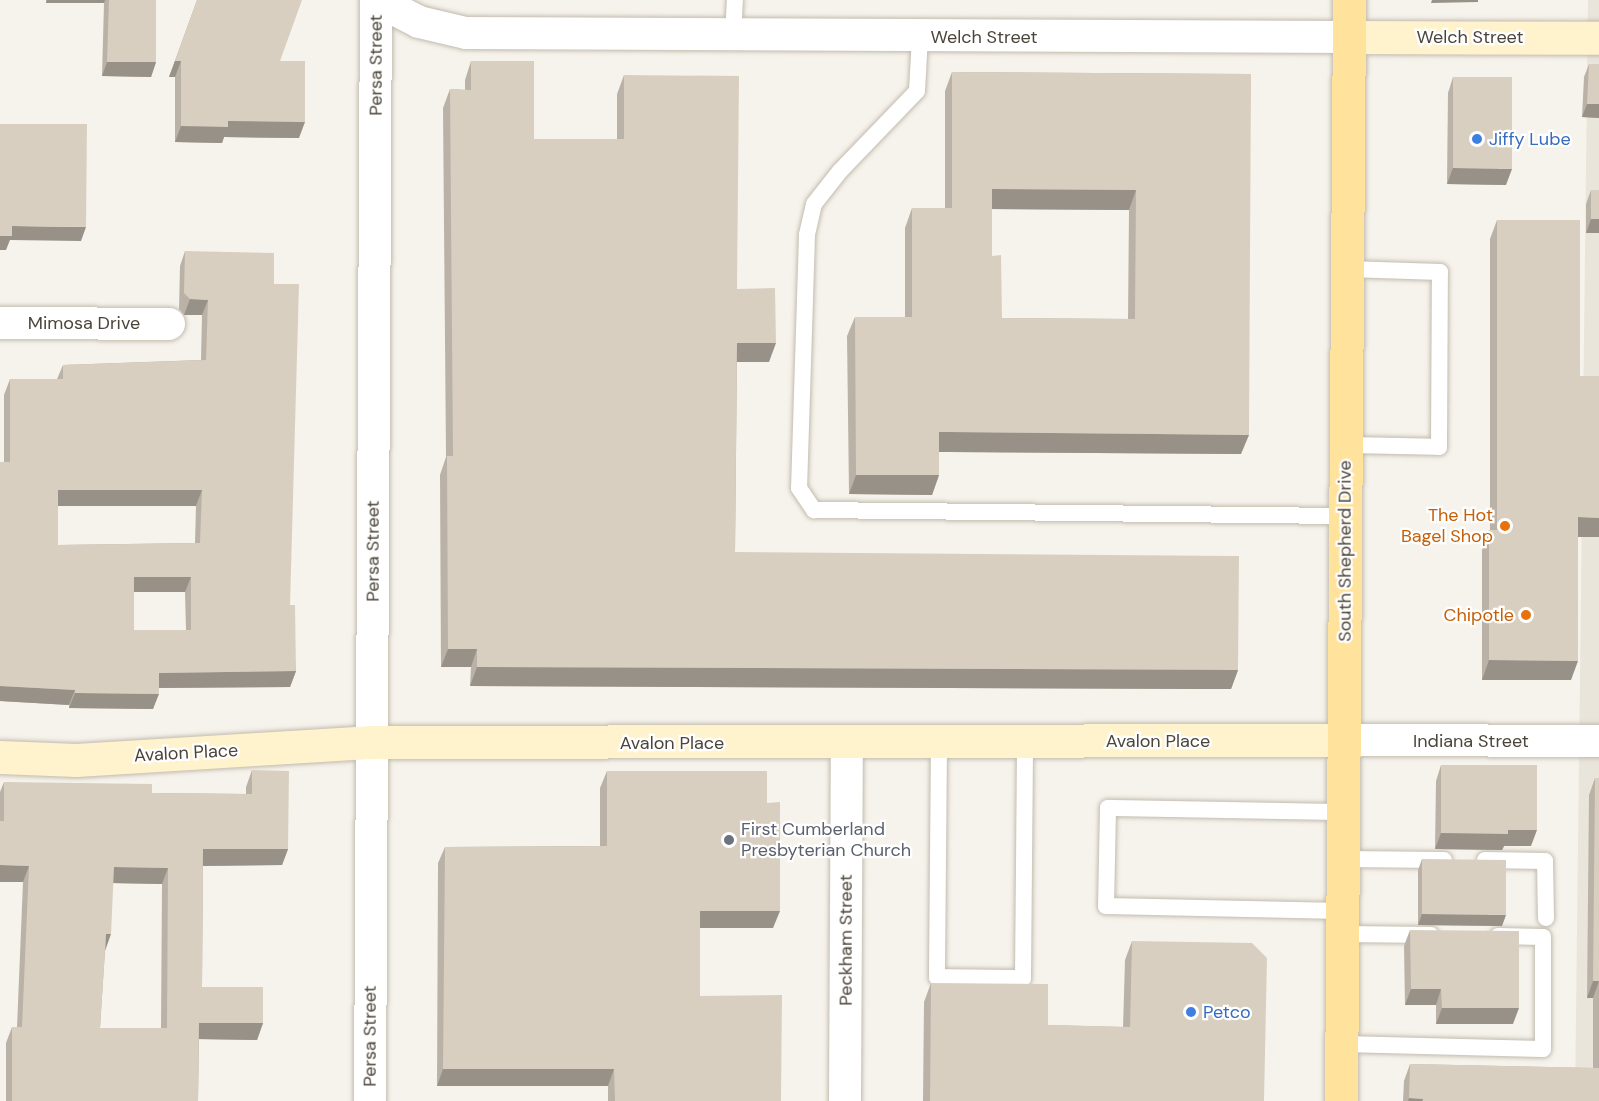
<!DOCTYPE html>
<style>
body{margin:0}
#map{position:relative;width:1599px;height:1101px;overflow:hidden;background:#f6f3ec;font-family:"DM Sans",sans-serif}
div>[style]{position:absolute}
.residential>*{inset:0;background:#eae5da}
.roads{filter:drop-shadow(0 0 2px #c2bbae) drop-shadow(0 0 2px #c2bbae)}
.lane>*{height:16px;margin:-8px;padding:0 8px;transform-origin:8px;border-radius:8px;background:#fff}
.street>*{height:32px;margin:-16px;padding:0 16px;transform-origin:16px;border-radius:16px;background:#fff}
.secondary>*{height:33px;margin:-16.5px;padding:0 16.5px;transform-origin:16.5px;border-radius:16.5px;background:#fff3cd}
.primary>*{height:33px;margin:-16.5px;padding:0 16.5px;transform-origin:16.5px;border-radius:16.5px;background:#ffe39c}
.wall>*{inset:0;background:#bab2a6}
.shaded-wall>*{inset:0;background:#979187}
.building>*{inset:0;background:#d8cfc1}
.dots>*{width:16px;height:16px;translate:-50% -50%;box-sizing:border-box;border:3px solid #fff;border-radius:50%}
span{translate:-50% -50%;white-space:nowrap;text-align:center;line-height:1.15;-webkit-text-stroke:4.5px #fff;paint-order:stroke}
.street-label{font-size:18px;color:#4b4439}
.shop-label{font-size:18px;color:#366cbe}
.left{translate:0 -50%;text-align:left}
.food-label{font-size:18px;color:#c56008}
.right{translate:-100% -50%;text-align:right}
.worship-label{font-size:18px;color:#5b616d}
</style>
<div id="map">
<div class="residential">
<div style="clip-path:polygon(1588px 0,1599px 0,1599px 1101px,1575px 1101px)"></div>
</div>
<div class="roads">
<div class="lane">
<div style="left:733px;top:36px;width:36px;rotate:-87deg"></div>
<div style="left:920px;top:37px;width:54px;rotate:93.2deg"></div>
<div style="left:917px;top:91px;width:111px;rotate:133.9deg"></div>
<div style="left:840px;top:171px;width:42px;rotate:128.2deg"></div>
<div style="left:814px;top:204px;width:32px;rotate:103deg"></div>
<div style="left:807px;top:235px;width:253px;rotate:91.8deg"></div>
<div style="left:799px;top:488px;width:27px;rotate:56deg"></div>
<div style="left:814px;top:510px;width:531px;rotate:0.65deg"></div>
<div style="left:1346px;top:445px;width:93px;rotate:1.2deg"></div>
<div style="left:1439px;top:447px;width:175px;rotate:-89.7deg"></div>
<div style="left:1440px;top:272px;width:92px;rotate:-178.1deg"></div>
<div style="left:939px;top:742px;width:235px;rotate:90.5deg"></div>
<div style="left:937px;top:977px;width:86px;rotate:0.7deg"></div>
<div style="left:1023px;top:978px;width:236px;rotate:-89.5deg"></div>
<div style="left:1343px;top:859px;width:101px;rotate:0.6deg"></div>
<div style="left:1485px;top:860px;width:60px;rotate:1deg"></div>
<div style="left:1545px;top:861px;width:57px;rotate:89deg"></div>
<div style="left:1342px;top:911px;width:236px;rotate:-178.8deg"></div>
<div style="left:1106px;top:906px;width:98px;rotate:-88.8deg"></div>
<div style="left:1108px;top:808px;width:235px;rotate:1deg"></div>
<div style="left:1343px;top:934px;width:88px;rotate:0.7deg"></div>
<div style="left:1341px;top:1044px;width:202px;rotate:1.4deg"></div>
<div style="left:1543px;top:1049px;width:112px;rotate:-90deg"></div>
<div style="left:1543px;top:937px;width:45px;rotate:-178.7deg"></div>
</div>
<div class="street">
<div style="left:376px;top:0;width:48px;rotate:27.1deg"></div>
<div style="left:419px;top:22px;width:48px;rotate:13.2deg"></div>
<div style="left:466px;top:33px;width:883px;rotate:0.26deg"></div>
<div style="left:0;top:323px;width:169px;rotate:0.3deg"></div>
<div style="left:1344px;top:740px;width:255px;rotate:0.2deg"></div>
<div style="left:370px;top:1101px;width:1101px;rotate:-89.69deg"></div>
<div style="left:845px;top:1101px;width:358px;rotate:-89.7deg"></div>
</div>
<div class="secondary">
<div style="left:1349px;top:37px;width:250px;rotate:0.2deg"></div>
<div style="left:0;top:757px;width:76px;rotate:2.3deg"></div>
<div style="left:76px;top:760px;width:297px;rotate:-3.5deg"></div>
<div style="left:372px;top:742px;width:972px;rotate:-0.12deg"></div>
</div>
<div class="primary">
<div style="left:1341px;top:1101px;width:1101px;rotate:-89.58deg"></div>
</div>
</div>
<div class="wall">
<div style="clip-path:polygon(46px 0,156px 0,156px 62px,151px 77px,102px 76px,104px 3px,46px 3px)"></div>
<div style="clip-path:polygon(197px 0,280px 61px,299px 138px,224px 137px,222px 143px,175px 142px,175px 77px,169px 77px)"></div>
<div style="clip-path:polygon(471px 61px,534px 139px,617px 139px,617px 94px,624px 75px,737px 289px,769px 362px,737px 362px,735px 552px,1238px 670px,1231px 689px,470px 686px,471px 667px,441px 667px,440px 475px,446px 457px,443px 108px,450px 89px,465px 90px,465px 80px)"></div>
<div style="clip-path:polygon(1589px 64px,1599px 64px,1599px 118px,1582px 117px,1584px 77px)"></div>
<div style="clip-path:polygon(evenodd,952px 72px,1251px 74px,1241px 454px,939px 452px,939px 475px,932px 495px,849px 494px,847px 336px,855px 317px,905px 317px,905px 228px,912px 208px,945px 208px,945px 91px,952px 72px,992px 209px,1129px 210px,1128px 319px,1002px 318px,992px 256px,992px 209px)"></div>
<div style="clip-path:polygon(1453px 77px,1506px 185px,1447px 184px,1448px 93px)"></div>
<div style="clip-path:polygon(1591px 190px,1599px 233px,1586px 233px,1586px 204px)"></div>
<div style="clip-path:polygon(1497px 220px,1580px 376px,1599px 376px,1599px 537px,1578px 537px,1571px 680px,1482px 680px,1482px 550px,1489px 530px,1490px 530px,1490px 239px)"></div>
<div style="clip-path:polygon(evenodd,185px 251px,274px 284px,290px 605px,296px 671px,290px 687px,159px 688px,153px 709px,69px 708px,69px 705px,0 701px,0 462px,4px 462px,4px 395px,10px 379px,57px 379px,63px 365px,201px 360px,202px 315px,184px 315px,179px 309px,180px 266px,185px 251px,58px 506px,196px 506px,195px 543px,58px 545px,58px 506px,185px 251px,134px 592px,185px 592px,186px 630px,134px 630px,134px 592px)"></div>
<div style="clip-path:polygon(1441px 765px,1531px 846px,1504px 846px,1502px 850px,1435px 849px,1436px 781px)"></div>
<div style="clip-path:polygon(evenodd,252px 770px,288px 849px,282px 865px,203px 866px,202px 987px,263px 1023px,257px 1040px,199px 1039px,198px 1101px,6px 1101px,6px 1043px,12px 1027px,17px 1027px,23px 882px,0 882px,0 792px,4px 782px,152px 793px,246px 794px,246px 787px,252px 770px,113px 883px,162px 884px,161px 1028px,100px 1028px,105px 951px,113px 883px)"></div>
<div style="clip-path:polygon(607px 771px,767px 803px,773px 928px,700px 928px,700px 996px,781px 1101px,608px 1101px,608px 1086px,437px 1086px,438px 863px,445px 847px,600px 846px,600px 788px)"></div>
<div style="clip-path:polygon(1595px 778px,1599px 778px,1599px 1101px,1403px 1101px,1404px 1081px,1410px 1064px,1593px 1068px,1593px 998px,1587px 998px,1589px 795px)"></div>
<div style="clip-path:polygon(1422px 859px,1502px 926px,1418px 925px,1418px 870px)"></div>
<div style="clip-path:polygon(1410px 930px,1513px 1024px,1436px 1024px,1436px 1005px,1405px 1005px,1404px 946px)"></div>
<div style="clip-path:polygon(1132px 941px,1264px 1101px,923px 1101px,924px 1002px,931px 983px,1048px 1025px,1123px 1027px,1125px 960px)"></div>
</div>
<div class="shaded-wall">
<div style="clip-path:polygon(47px 0,105px 0,104px 3px,46px 3px)"></div>
<div style="clip-path:polygon(1432px 0,1478px 0,1478px 2px,1431px 3px)"></div>
<div style="clip-path:polygon(175px 61px,181px 61px,175px 77px,169px 77px)"></div>
<div style="clip-path:polygon(107px 62px,156px 62px,151px 77px,102px 76px)"></div>
<div style="clip-path:polygon(1587px 104px,1599px 104px,1599px 118px,1582px 117px)"></div>
<div style="clip-path:polygon(228px 121px,305px 122px,299px 138px,224px 137px,222px 143px,175px 142px,181px 126px)"></div>
<div style="clip-path:polygon(1453px 168px,1512px 169px,1506px 185px,1447px 184px)"></div>
<div style="clip-path:polygon(992px 189px,1136px 190px,1129px 210px,985px 209px)"></div>
<div style="clip-path:polygon(1591px 219px,1599px 219px,1599px 233px,1586px 233px)"></div>
<div style="clip-path:polygon(12px 226px,86px 227px,81px 241px,10px 240px,6px 250px,0 250px,0 236px)"></div>
<div style="clip-path:polygon(190px 299px,208px 300px,202px 315px,184px 315px)"></div>
<div style="clip-path:polygon(737px 343px,776px 343px,769px 362px,730px 362px)"></div>
<div style="clip-path:polygon(939px 432px,1249px 435px,1241px 454px,932px 452px)"></div>
<div style="clip-path:polygon(856px 475px,939px 475px,932px 495px,849px 494px)"></div>
<div style="clip-path:polygon(58px 490px,202px 490px,196px 506px,52px 506px)"></div>
<div style="clip-path:polygon(1578px 517px,1599px 518px,1599px 537px,1571px 537px)"></div>
<div style="clip-path:polygon(134px 577px,191px 577px,185px 592px,128px 592px)"></div>
<div style="clip-path:polygon(448px 649px,477px 649px,471px 667px,441px 667px)"></div>
<div style="clip-path:polygon(1489px 660px,1578px 661px,1571px 680px,1482px 680px)"></div>
<div style="clip-path:polygon(477px 667px,1238px 670px,1231px 689px,470px 686px)"></div>
<div style="clip-path:polygon(296px 671px,290px 687px,153px 688px,159px 673px)"></div>
<div style="clip-path:polygon(0 686px,75px 690px,69px 705px,0 701px)"></div>
<div style="clip-path:polygon(75px 693px,159px 694px,153px 709px,69px 708px)"></div>
<div style="clip-path:polygon(1508px 830px,1537px 830px,1531px 846px,1504px 846px,1502px 850px,1435px 849px,1441px 833px)"></div>
<div style="clip-path:polygon(203px 849px,288px 849px,282px 865px,197px 866px)"></div>
<div style="clip-path:polygon(0 865px,29px 866px,23px 882px,0 882px)"></div>
<div style="clip-path:polygon(114px 867px,168px 868px,162px 884px,108px 883px)"></div>
<div style="clip-path:polygon(700px 911px,780px 911px,773px 928px,693px 928px)"></div>
<div style="clip-path:polygon(1422px 914px,1506px 915px,1502px 926px,1418px 925px)"></div>
<div style="clip-path:polygon(106px 934px,111px 934px,105px 951px)"></div>
<div style="clip-path:polygon(1593px 981px,1599px 981px,1593px 998px,1587px 998px)"></div>
<div style="clip-path:polygon(1411px 989px,1441px 989px,1436px 1005px,1405px 1005px)"></div>
<div style="clip-path:polygon(1442px 1008px,1519px 1008px,1513px 1024px,1436px 1024px)"></div>
<div style="clip-path:polygon(199px 1023px,263px 1023px,257px 1040px,193px 1039px)"></div>
<div style="clip-path:polygon(443px 1069px,614px 1069px,608px 1086px,437px 1086px)"></div>
<div style="clip-path:polygon(1409px 1098px,1423px 1099px,1422px 1101px,1408px 1101px)"></div>
</div>
<div class="building">
<div style="clip-path:polygon(109px 0,156px 0,156px 62px,107px 62px)"></div>
<div style="clip-path:polygon(197px 0,302px 0,280px 61px,305px 61px,305px 122px,228px 121px,228px 127px,181px 126px,181px 61px,175px 61px)"></div>
<div style="clip-path:polygon(471px 61px,534px 61px,534px 139px,624px 139px,624px 75px,739px 76px,737px 289px,775px 288px,776px 343px,737px 343px,735px 552px,1239px 556px,1238px 670px,477px 667px,477px 649px,448px 649px,447px 456px,453px 456px,450px 89px,471px 90px)"></div>
<div style="clip-path:polygon(1589px 64px,1599px 64px,1599px 104px,1587px 104px)"></div>
<div style="clip-path:polygon(evenodd,952px 72px,1251px 74px,1249px 435px,939px 432px,939px 475px,856px 475px,855px 317px,912px 317px,912px 208px,952px 208px,952px 72px,992px 189px,1136px 190px,1135px 319px,1002px 318px,1001px 255px,992px 256px,992px 189px)"></div>
<div style="clip-path:polygon(1453px 77px,1512px 77px,1512px 169px,1453px 168px)"></div>
<div style="clip-path:polygon(0 124px,87px 124px,86px 227px,12px 226px,12px 236px,0 236px)"></div>
<div style="clip-path:polygon(1591px 190px,1599px 190px,1599px 219px,1591px 219px)"></div>
<div style="clip-path:polygon(1497px 220px,1580px 220px,1580px 376px,1599px 376px,1599px 518px,1578px 517px,1578px 661px,1489px 660px,1489px 530px,1497px 530px)"></div>
<div style="clip-path:polygon(evenodd,185px 251px,274px 253px,274px 284px,299px 284px,290px 605px,295px 605px,296px 671px,159px 673px,159px 694px,75px 693px,75px 690px,0 686px,0 462px,10px 462px,10px 379px,63px 379px,63px 365px,206px 360px,208px 300px,190px 299px,184px 293px,185px 251px,58px 490px,202px 490px,200px 543px,58px 545px,58px 490px,185px 251px,134px 577px,191px 577px,191px 630px,134px 630px,134px 577px)"></div>
<div style="clip-path:polygon(1441px 765px,1537px 765px,1537px 830px,1508px 830px,1508px 834px,1441px 833px)"></div>
<div style="clip-path:polygon(evenodd,252px 770px,289px 771px,288px 849px,203px 849px,202px 987px,263px 987px,263px 1023px,199px 1023px,198px 1101px,12px 1101px,12px 1027px,22px 1027px,29px 866px,0 865px,0 821px,4px 821px,4px 782px,152px 784px,152px 793px,252px 794px,252px 770px,114px 867px,168px 868px,167px 1028px,100px 1028px,106px 934px,111px 934px,114px 867px)"></div>
<div style="clip-path:polygon(607px 771px,767px 771px,767px 803px,780px 802px,780px 911px,700px 911px,700px 996px,782px 995px,781px 1101px,615px 1101px,614px 1069px,443px 1069px,445px 847px,607px 846px)"></div>
<div style="clip-path:polygon(1595px 778px,1599px 778px,1599px 984px,1599px 981px,1593px 981px)"></div>
<div style="clip-path:polygon(1422px 859px,1506px 860px,1506px 915px,1422px 914px)"></div>
<div style="clip-path:polygon(1410px 930px,1519px 931px,1519px 1008px,1442px 1008px,1441px 989px,1411px 989px)"></div>
<div style="clip-path:polygon(1132px 941px,1252px 943px,1267px 958px,1264px 1101px,930px 1101px,931px 983px,1048px 984px,1048px 1025px,1130px 1027px)"></div>
<div style="clip-path:polygon(1410px 1064px,1599px 1068px,1599px 1101px,1423px 1101px,1423px 1099px,1409px 1098px)"></div>
</div>
<div class="dots">
<div style="left:1477px;top:139px;background:#3f7fe0"></div>
<div style="left:1505px;top:526px;background:#e8710a"></div>
<div style="left:1526px;top:615px;background:#e8710a"></div>
<div style="left:729px;top:840px;background:#6b7280"></div>
<div style="left:1191px;top:1012px;background:#3f7fe0"></div>
</div>
<div class="street-label">
<span style="left:984px;top:37px">Welch Street</span>
<span style="left:1470px;top:37px">Welch Street</span>
<span style="left:376px;top:65px;rotate:-90deg">Persa Street</span>
<span style="left:84px;top:323px">Mimosa Drive</span>
<span style="left:373px;top:551px;rotate:-90deg">Persa Street</span>
<span style="left:1345px;top:551px;rotate:-90deg">South Shepherd Drive</span>
<span style="left:1158px;top:741px">Avalon Place</span>
<span style="left:1471px;top:741px">Indiana Street</span>
<span style="left:672px;top:743px">Avalon Place</span>
<span style="left:186px;top:753px;rotate:-3deg">Avalon Place</span>
<span style="left:846px;top:940px;rotate:-90deg">Peckham Street</span>
<span style="left:370px;top:1036px;rotate:-90deg">Persa Street</span>
</div>
<div class="shop-label">
<span class="left" style="left:1489px;top:139px">Jiffy Lube</span>
<span class="left" style="left:1203px;top:1012px">Petco</span>
</div>
<div class="food-label">
<span class="right" style="left:1493px;top:526px">The Hot<br>Bagel Shop</span>
<span class="right" style="left:1514px;top:615px">Chipotle</span>
</div>
<div class="worship-label">
<span class="left" style="left:741px;top:840px">First Cumberland<br>Presbyterian Church</span>
</div>
</div>
